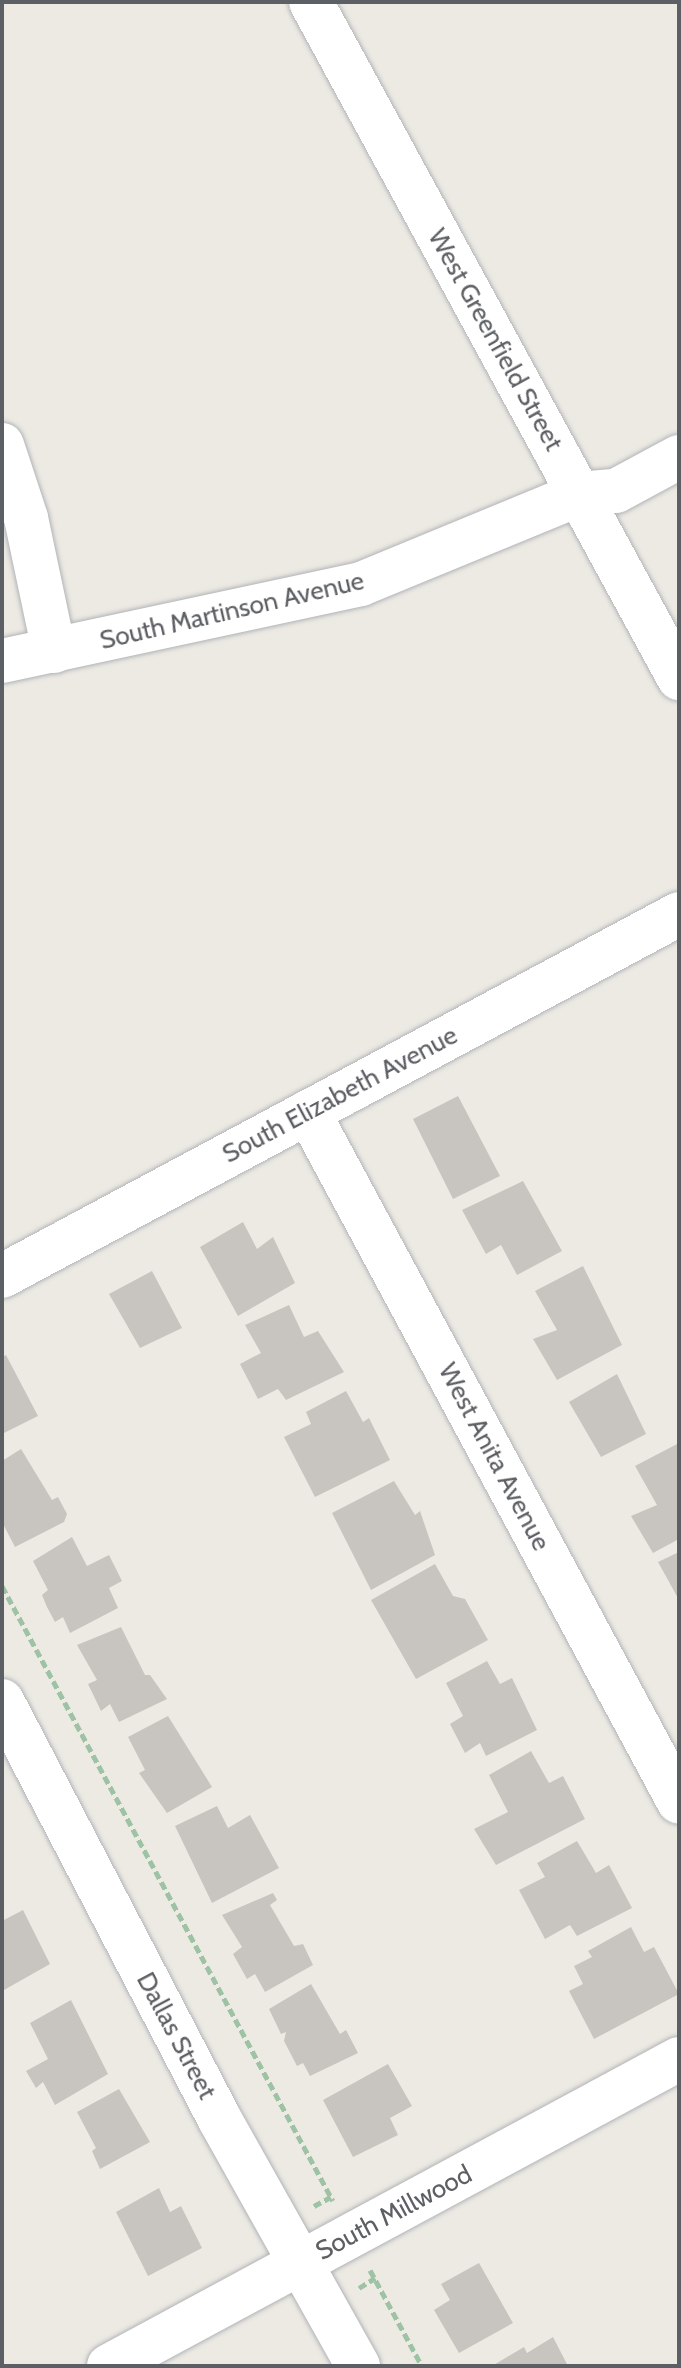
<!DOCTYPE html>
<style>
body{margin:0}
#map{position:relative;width:681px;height:2368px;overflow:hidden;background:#edeae4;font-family:Cabin,sans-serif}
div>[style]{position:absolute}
.building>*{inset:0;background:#c8c5c0}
.path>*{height:5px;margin-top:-2.5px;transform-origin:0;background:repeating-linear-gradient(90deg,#9dc2a4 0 8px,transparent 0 12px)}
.roads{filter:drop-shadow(0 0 2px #b1b4b7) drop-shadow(0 0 2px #b1b4b7)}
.minor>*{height:44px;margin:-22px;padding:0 22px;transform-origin:22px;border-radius:22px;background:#fff}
span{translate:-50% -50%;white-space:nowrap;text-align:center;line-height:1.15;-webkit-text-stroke:7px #fff;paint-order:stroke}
.street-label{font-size:26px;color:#5c5f63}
.frame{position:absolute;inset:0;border:4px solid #5c5f63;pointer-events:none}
</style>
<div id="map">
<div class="building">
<div style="clip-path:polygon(458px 1096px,500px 1176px,453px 1199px,413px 1119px)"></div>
<div style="clip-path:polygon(523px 1181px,562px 1251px,517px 1275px,501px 1245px,486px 1254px,462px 1210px)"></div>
<div style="clip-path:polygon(243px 1222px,257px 1249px,273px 1237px,295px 1283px,238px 1316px,200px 1247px)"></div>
<div style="clip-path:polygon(583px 1266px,622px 1345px,557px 1380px,533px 1339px,557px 1330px,535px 1291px)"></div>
<div style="clip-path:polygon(152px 1271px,182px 1328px,140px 1348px,109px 1294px)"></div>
<div style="clip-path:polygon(289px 1305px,304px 1337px,318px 1331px,344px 1372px,286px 1400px,278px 1389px,258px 1399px,240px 1364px,261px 1353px,245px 1325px)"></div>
<div style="clip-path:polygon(6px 1355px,38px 1416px,2px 1434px,2px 1357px)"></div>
<div style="clip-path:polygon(617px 1374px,646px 1434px,601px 1457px,569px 1402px)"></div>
<div style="clip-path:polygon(346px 1391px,363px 1422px,369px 1418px,390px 1460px,315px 1497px,284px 1437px,311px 1424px,306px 1412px)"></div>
<div style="clip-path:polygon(679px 1443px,679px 1539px,653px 1553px,631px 1516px,657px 1505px,635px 1466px)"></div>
<div style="clip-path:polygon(21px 1449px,52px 1500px,58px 1497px,67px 1514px,64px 1522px,15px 1547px,2px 1522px,2px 1461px)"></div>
<div style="clip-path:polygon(394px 1481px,415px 1515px,420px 1511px,435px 1555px,371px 1590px,332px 1513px)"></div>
<div style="clip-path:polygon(72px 1537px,87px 1566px,109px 1555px,122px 1581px,109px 1588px,118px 1608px,70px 1633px,63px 1617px,55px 1622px,47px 1607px,42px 1595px,48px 1590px,33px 1561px)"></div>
<div style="clip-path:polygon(679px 1552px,679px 1600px,658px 1562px)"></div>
<div style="clip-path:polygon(435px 1564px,453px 1596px,465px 1599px,488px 1640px,416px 1679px,371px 1600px)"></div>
<div style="clip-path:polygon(121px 1627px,145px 1675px,150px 1675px,167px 1699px,119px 1722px,110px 1704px,101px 1711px,88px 1684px,97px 1680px,77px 1645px)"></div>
<div style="clip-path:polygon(487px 1661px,500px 1684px,512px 1678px,537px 1730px,486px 1756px,480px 1743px,465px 1753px,450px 1724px,463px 1716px,446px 1683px)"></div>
<div style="clip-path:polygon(168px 1716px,212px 1787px,167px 1813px,139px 1773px,145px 1770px,128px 1737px)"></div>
<div style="clip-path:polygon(531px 1751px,549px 1783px,563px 1776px,585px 1819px,496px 1865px,474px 1829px,508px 1812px,489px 1775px)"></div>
<div style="clip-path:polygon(217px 1806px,228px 1828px,250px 1815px,279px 1868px,212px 1903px,175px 1826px)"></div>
<div style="clip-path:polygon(577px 1841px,596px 1873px,609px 1865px,632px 1908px,577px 1936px,570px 1925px,545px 1939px,519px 1890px,545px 1877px,537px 1863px)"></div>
<div style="clip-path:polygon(273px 1893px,277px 1900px,270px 1905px,294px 1946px,303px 1944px,313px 1965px,265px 1992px,255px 1974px,247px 1979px,233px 1954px,242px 1947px,222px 1915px)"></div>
<div style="clip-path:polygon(23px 1910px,50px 1964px,4px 1990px,2px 1921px)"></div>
<div style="clip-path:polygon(631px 1927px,644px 1952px,654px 1947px,679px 1994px,594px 2039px,569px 1991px,583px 1984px,574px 1966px,592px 1957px,588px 1951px)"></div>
<div style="clip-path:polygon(311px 1984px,340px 2034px,346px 2030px,358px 2053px,310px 2076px,303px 2063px,297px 2066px,284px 2041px,286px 2032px,281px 2034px,269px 2009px)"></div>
<div style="clip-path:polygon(71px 2000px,108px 2074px,55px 2105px,43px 2082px,36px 2088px,26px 2071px,48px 2059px,30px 2023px)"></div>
<div style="clip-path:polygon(388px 2064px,412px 2106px,390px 2118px,398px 2135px,353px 2157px,323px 2100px)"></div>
<div style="clip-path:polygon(119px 2089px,150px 2142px,100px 2169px,92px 2151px,96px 2148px,77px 2112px)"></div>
<div style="clip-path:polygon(159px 2188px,170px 2212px,181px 2206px,202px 2248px,148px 2276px,116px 2212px)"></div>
<div style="clip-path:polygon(479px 2263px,513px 2323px,459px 2353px,434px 2310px,450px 2300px,441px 2284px)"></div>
<div style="clip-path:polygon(553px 2337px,568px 2366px,492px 2366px,524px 2347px,527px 2353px)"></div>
</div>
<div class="path">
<div style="left:2px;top:1586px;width:698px;rotate:61.71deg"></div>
<div style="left:314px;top:2206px;width:19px;rotate:-28deg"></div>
<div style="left:370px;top:2270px;width:109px;rotate:61.6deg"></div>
<div style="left:359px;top:2288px;width:19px;rotate:-32deg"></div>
</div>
<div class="roads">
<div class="minor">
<div style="left:311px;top:2px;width:770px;rotate:61.44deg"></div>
<div style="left:2px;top:445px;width:77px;rotate:71.8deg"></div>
<div style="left:26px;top:518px;width:136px;rotate:78.1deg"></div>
<div style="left:2px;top:661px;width:367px;rotate:-12.1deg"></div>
<div style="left:361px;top:584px;width:236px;rotate:-22.4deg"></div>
<div style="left:579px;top:494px;width:37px;rotate:-5deg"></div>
<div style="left:616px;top:491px;width:72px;rotate:-28.4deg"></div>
<div style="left:308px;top:1112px;width:783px;rotate:61.73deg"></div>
<div style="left:2px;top:1276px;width:768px;rotate:-28.13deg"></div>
<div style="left:2px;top:1701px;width:470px;rotate:62.5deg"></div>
<div style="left:219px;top:2118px;width:284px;rotate:60.7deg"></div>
<div style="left:109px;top:2366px;width:647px;rotate:-28.31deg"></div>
</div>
</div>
<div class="street-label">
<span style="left:495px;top:340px;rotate:61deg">West Greenfield Street</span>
<span style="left:232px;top:611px;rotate:-13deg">South Martinson Avenue</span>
<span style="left:340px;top:1095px;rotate:-28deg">South Elizabeth Avenue</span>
<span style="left:494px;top:1457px;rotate:62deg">West Anita Avenue</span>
<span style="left:176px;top:2036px;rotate:62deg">Dallas Street</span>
<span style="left:394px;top:2213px;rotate:-28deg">South Millwood</span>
</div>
<div class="frame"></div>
</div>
